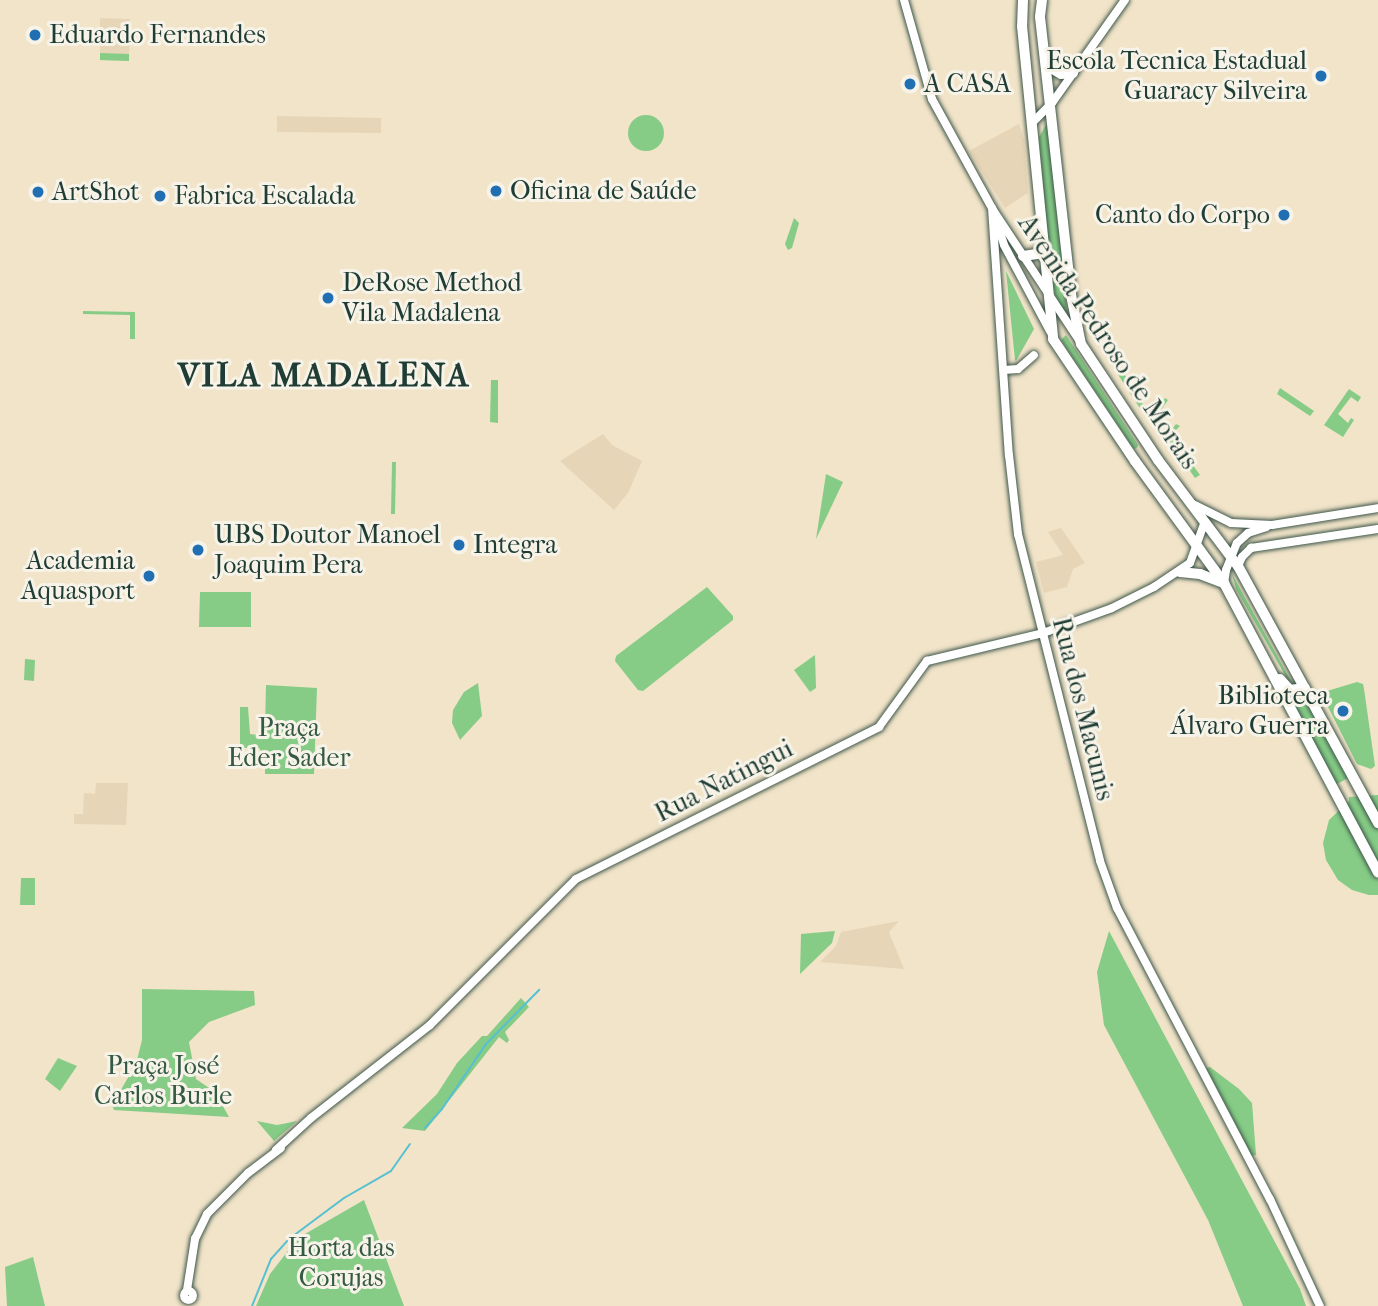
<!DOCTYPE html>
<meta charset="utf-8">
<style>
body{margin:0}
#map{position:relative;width:1378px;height:1306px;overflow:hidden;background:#f1e4c9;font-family:"IM FELL French Canon",serif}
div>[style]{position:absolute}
.built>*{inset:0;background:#e7d5b7}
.green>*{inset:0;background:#86cc86}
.round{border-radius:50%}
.stream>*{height:2px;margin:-1px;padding:0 1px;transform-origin:1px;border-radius:1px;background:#56c0d2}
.roads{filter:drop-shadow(0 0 2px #3e564a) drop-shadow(0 0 2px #3e564a)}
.secondary>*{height:8px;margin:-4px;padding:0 4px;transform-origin:4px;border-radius:4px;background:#fff}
.secondary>.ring{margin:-4px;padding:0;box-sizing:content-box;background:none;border:8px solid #fff;border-radius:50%}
.highway>*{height:10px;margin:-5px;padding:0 5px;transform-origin:5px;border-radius:5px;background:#fff}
.dots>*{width:19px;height:19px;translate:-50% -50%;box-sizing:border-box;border:4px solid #f7f3e8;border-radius:50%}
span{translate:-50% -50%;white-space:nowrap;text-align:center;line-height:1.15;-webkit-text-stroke:6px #f7f3e8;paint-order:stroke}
.poi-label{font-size:26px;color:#1f3d34}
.left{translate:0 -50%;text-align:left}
.right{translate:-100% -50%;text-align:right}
.street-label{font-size:26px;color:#1f3d34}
.park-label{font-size:26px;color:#345a44}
.district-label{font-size:33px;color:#1f3d34;font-weight:700;letter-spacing:2px}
</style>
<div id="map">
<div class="built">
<div style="clip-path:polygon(100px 18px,130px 19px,129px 61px,100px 60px)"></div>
<div style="clip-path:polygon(277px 116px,381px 118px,381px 133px,277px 132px)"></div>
<div style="clip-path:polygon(1019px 124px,1024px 140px,1028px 193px,1005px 208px,969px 151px)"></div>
<div style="clip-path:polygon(603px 434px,612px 445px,642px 461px,628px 493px,614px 510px,560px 461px)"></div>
<div style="clip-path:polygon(1061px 528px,1085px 563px,1073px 569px,1067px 587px,1044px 593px,1036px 562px,1063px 555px,1048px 532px)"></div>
<div style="clip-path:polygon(96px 783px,128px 783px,126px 825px,74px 824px,74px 814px,83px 814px,84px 793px,95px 794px)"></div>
<div style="clip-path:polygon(899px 921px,889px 932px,904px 969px,820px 962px,836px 946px,841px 932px)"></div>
</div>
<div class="green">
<div style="clip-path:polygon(100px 53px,129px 54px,129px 61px,100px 60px)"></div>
<div class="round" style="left:628px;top:115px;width:36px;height:36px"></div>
<div style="clip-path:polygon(1050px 118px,1067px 313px,1060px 306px,1051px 285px,1039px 137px)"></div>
<div style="clip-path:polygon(794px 218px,799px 223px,792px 248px,788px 250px,785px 244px)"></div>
<div style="clip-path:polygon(1006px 271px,1034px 329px,1016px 361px,1015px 360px)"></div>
<div style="clip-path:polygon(83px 311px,135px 312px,135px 339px,130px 339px,130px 315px,83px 314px)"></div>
<div style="clip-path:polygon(1066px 335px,1138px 445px,1137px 448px,1134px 449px,1061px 340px)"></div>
<div style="clip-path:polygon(1119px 367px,1119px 371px,1122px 376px,1125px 375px,1149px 414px,1153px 414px,1165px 398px,1168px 400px,1156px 418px,1145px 416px,1115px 370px)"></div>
<div style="clip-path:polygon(491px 380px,498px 380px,498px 423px,490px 422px)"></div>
<div style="clip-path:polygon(1280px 388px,1314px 411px,1310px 416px,1277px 394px)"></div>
<div style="clip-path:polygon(1349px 389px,1361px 397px,1358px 402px,1351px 397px,1338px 414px,1348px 423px,1351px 418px,1354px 420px,1343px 437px,1324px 425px)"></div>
<div style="clip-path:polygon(1176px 424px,1180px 426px,1171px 435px,1200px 475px,1195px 478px,1166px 437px)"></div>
<div style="clip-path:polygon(392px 462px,396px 462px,395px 514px,391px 514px)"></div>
<div style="clip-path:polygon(826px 474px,843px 482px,816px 539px)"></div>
<div style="clip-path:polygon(1232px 574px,1291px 681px,1290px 684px,1236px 589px)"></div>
<div style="clip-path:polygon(707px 587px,733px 616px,733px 620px,643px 691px,638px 690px,615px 661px,616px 656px)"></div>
<div style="clip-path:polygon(200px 592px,251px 592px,251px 627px,199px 627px)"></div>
<div style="clip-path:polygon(815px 655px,816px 688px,810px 692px,794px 670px)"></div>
<div style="clip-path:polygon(25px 659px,35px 660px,34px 681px,24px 680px)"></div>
<div style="clip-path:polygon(1357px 682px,1363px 684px,1364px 689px,1375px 766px,1371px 769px,1357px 764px,1323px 697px,1327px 691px)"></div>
<div style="clip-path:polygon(478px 683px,482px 716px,460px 740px,452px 723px,453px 710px,464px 692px)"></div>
<div style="clip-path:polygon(266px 685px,317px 688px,314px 774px,265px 774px,265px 757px,259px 748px,240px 748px,240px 707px,248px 707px,250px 734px,259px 735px,265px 728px)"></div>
<div style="clip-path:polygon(1302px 692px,1350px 777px,1335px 785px,1288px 698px)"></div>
<div style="clip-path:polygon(1378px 795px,1378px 895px,1369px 895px,1352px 890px,1338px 880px,1326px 860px,1323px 843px,1329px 820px,1349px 801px,1349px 797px)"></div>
<div style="clip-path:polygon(21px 878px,35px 878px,35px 905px,20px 905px)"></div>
<div style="clip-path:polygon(835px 931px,832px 943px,800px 974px,801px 934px)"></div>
<div style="clip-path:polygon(1109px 931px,1300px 1289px,1306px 1306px,1243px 1306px,1208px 1220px,1104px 1025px,1097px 972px)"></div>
<div style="clip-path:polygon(142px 989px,254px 991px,255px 1005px,209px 1022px,189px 1042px,196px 1079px,215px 1092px,229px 1117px,114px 1110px,112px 1105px,136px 1064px,142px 1040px)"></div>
<div style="clip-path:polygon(521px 998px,529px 1007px,505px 1032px,509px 1040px,507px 1043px,499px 1037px,425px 1131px,402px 1128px,437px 1094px,457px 1063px,482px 1036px,487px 1036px)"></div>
<div style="clip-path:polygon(58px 1058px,77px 1066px,60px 1091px,45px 1079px)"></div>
<div style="clip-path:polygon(1210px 1067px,1239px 1089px,1252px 1103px,1256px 1155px,1252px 1156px,1206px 1068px)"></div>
<div style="clip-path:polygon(257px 1121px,277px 1125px,297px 1121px,274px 1141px)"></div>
<div style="clip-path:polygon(364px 1200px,404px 1306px,256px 1306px,270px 1274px,298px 1238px)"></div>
<div style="clip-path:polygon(33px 1257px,45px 1306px,7px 1306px,5px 1267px)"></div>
</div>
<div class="stream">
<div style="left:425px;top:1128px;width:25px;rotate:-48deg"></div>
<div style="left:442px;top:1109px;width:78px;rotate:-55.9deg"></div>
<div style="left:486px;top:1044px;width:76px;rotate:-45.5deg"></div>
<div style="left:252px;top:1306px;width:51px;rotate:-68deg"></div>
<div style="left:271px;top:1259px;width:27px;rotate:-48deg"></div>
<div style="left:289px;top:1239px;width:69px;rotate:-36.7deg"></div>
<div style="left:344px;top:1198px;width:54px;rotate:-29.9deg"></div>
<div style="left:391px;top:1171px;width:33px;rotate:-55deg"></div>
</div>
<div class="roads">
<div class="secondary">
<div style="left:904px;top:0;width:103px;rotate:74.2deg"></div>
<div style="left:932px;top:99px;width:127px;rotate:61.2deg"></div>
<div style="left:993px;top:210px;width:156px;rotate:56.5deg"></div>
<div style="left:1032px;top:123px;width:28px;rotate:-45deg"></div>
<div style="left:1052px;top:103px;width:126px;rotate:-54.7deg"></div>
<div style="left:992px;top:208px;width:248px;rotate:86.1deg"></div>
<div style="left:1009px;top:455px;width:80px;rotate:83.5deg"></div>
<div style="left:1018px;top:534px;width:337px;rotate:75.9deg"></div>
<div style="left:1100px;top:861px;width:50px;rotate:70.1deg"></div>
<div style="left:1117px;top:908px;width:329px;rotate:62.3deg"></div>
<div style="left:1270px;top:1199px;width:118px;rotate:65deg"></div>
<div style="left:996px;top:220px;width:26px;rotate:72deg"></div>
<div style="left:1004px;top:245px;width:98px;rotate:61.9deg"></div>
<div style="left:1004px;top:370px;width:14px;rotate:-4deg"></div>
<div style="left:1018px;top:369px;width:21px;rotate:-41deg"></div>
<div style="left:1195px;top:505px;width:40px;rotate:26.6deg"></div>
<div style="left:1231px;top:523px;width:41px;rotate:2.8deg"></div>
<div style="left:1272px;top:525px;width:107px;rotate:-9.1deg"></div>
<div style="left:1238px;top:566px;width:10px;rotate:-66deg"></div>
<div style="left:1242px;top:557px;width:13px;rotate:-45deg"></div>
<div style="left:1251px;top:548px;width:128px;rotate:-8.5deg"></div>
<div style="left:1224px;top:583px;width:13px;rotate:-81deg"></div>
<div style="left:1226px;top:570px;width:29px;rotate:-68deg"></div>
<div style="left:1237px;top:543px;width:15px;rotate:-42deg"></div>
<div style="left:1248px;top:533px;width:19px;rotate:-18deg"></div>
<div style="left:276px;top:1150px;width:47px;rotate:-42.4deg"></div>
<div style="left:311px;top:1118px;width:151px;rotate:-38deg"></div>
<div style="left:430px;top:1025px;width:206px;rotate:-45deg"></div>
<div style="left:576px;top:879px;width:339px;rotate:-26.6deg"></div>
<div style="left:879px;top:727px;width:82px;rotate:-54deg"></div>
<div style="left:927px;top:661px;width:119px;rotate:-13.6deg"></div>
<div style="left:1043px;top:633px;width:73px;rotate:-19.9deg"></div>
<div style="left:1112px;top:608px;width:47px;rotate:-26.6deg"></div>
<div style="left:1154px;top:587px;width:43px;rotate:-33.7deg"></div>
<div style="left:1190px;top:563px;width:41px;rotate:-70.3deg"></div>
<div style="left:187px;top:1290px;width:52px;rotate:-81.1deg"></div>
<div style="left:195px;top:1239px;width:28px;rotate:-64deg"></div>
<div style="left:207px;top:1214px;width:58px;rotate:-45deg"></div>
<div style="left:248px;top:1173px;width:41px;rotate:-37.1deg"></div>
<div class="ring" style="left:183.5px;top:1290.5px;width:1px;height:1px"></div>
</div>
<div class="highway">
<div style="left:1023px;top:0;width:26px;rotate:92deg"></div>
<div style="left:1022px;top:26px;width:315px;rotate:84.3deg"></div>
<div style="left:1053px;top:339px;width:147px;rotate:56.1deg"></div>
<div style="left:1135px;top:461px;width:151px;rotate:53.9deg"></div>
<div style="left:1224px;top:583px;width:328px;rotate:62deg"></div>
<div style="left:1042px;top:0;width:17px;rotate:97deg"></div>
<div style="left:1040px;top:17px;width:280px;rotate:83.6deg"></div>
<div style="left:1071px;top:295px;width:50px;rotate:78.5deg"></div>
<div style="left:1081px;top:344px;width:139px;rotate:56.4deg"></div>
<div style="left:1158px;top:460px;width:133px;rotate:53deg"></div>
<div style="left:1238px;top:566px;width:293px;rotate:61.4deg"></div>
<div style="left:1046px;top:65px;width:17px;rotate:31deg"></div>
<div style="left:1061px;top:74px;width:12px;rotate:-5deg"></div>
<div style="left:1023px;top:256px;width:14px;rotate:-8deg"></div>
<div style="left:1037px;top:254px;width:11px;rotate:-52deg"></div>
<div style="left:1180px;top:572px;width:20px;rotate:6deg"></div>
<div style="left:1200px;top:574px;width:26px;rotate:21deg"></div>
<div style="left:1280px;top:679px;width:15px;rotate:48deg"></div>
<div style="left:1290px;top:690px;width:15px;rotate:-8deg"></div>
</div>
</div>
<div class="dots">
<div style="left:35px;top:35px;background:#1f6fb2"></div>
<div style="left:1321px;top:76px;background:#1f6fb2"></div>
<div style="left:910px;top:84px;background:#1f6fb2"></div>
<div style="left:496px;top:191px;background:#1f6fb2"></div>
<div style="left:38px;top:192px;background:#1f6fb2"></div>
<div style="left:160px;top:196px;background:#1f6fb2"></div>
<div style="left:1284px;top:215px;background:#1f6fb2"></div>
<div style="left:328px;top:298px;background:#1f6fb2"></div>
<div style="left:459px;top:545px;background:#1f6fb2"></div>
<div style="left:198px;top:550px;background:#1f6fb2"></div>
<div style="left:149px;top:576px;background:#1f6fb2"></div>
<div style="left:1343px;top:711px;background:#1f6fb2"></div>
</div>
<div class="poi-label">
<span class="left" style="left:49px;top:35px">Eduardo Fernandes</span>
<span class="right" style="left:1307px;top:76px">Escola Tecnica Estadual<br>Guaracy Silveira</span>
<span class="left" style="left:924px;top:84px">A CASA</span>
<span class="left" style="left:510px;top:191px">Oficina de Saúde</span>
<span class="left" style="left:52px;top:192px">ArtShot</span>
<span class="left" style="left:174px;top:196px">Fabrica Escalada</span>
<span class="right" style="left:1270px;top:215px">Canto do Corpo</span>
<span class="left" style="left:342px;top:298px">DeRose Method<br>Vila Madalena</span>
<span class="left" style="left:214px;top:550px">UBS Doutor Manoel<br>Joaquim Pera</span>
<span class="left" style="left:473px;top:545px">Integra</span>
<span class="right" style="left:135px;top:576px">Academia<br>Aquasport</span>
<span class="right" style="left:1329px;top:711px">Biblioteca<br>Álvaro Guerra</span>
</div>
<div class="street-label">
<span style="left:1108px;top:342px;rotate:56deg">Avenida Pedroso de Morais</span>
<span style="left:1083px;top:709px;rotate:76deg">Rua dos Macunis</span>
<span style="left:724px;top:781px;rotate:-27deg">Rua Natingui</span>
</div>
<div class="park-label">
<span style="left:289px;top:743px">Praça<br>Eder Sader</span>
<span style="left:163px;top:1081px">Praça José<br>Carlos Burle</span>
<span style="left:341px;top:1263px">Horta das<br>Corujas</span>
</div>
<div class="district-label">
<span style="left:324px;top:376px">VILA MADALENA</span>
</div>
</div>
